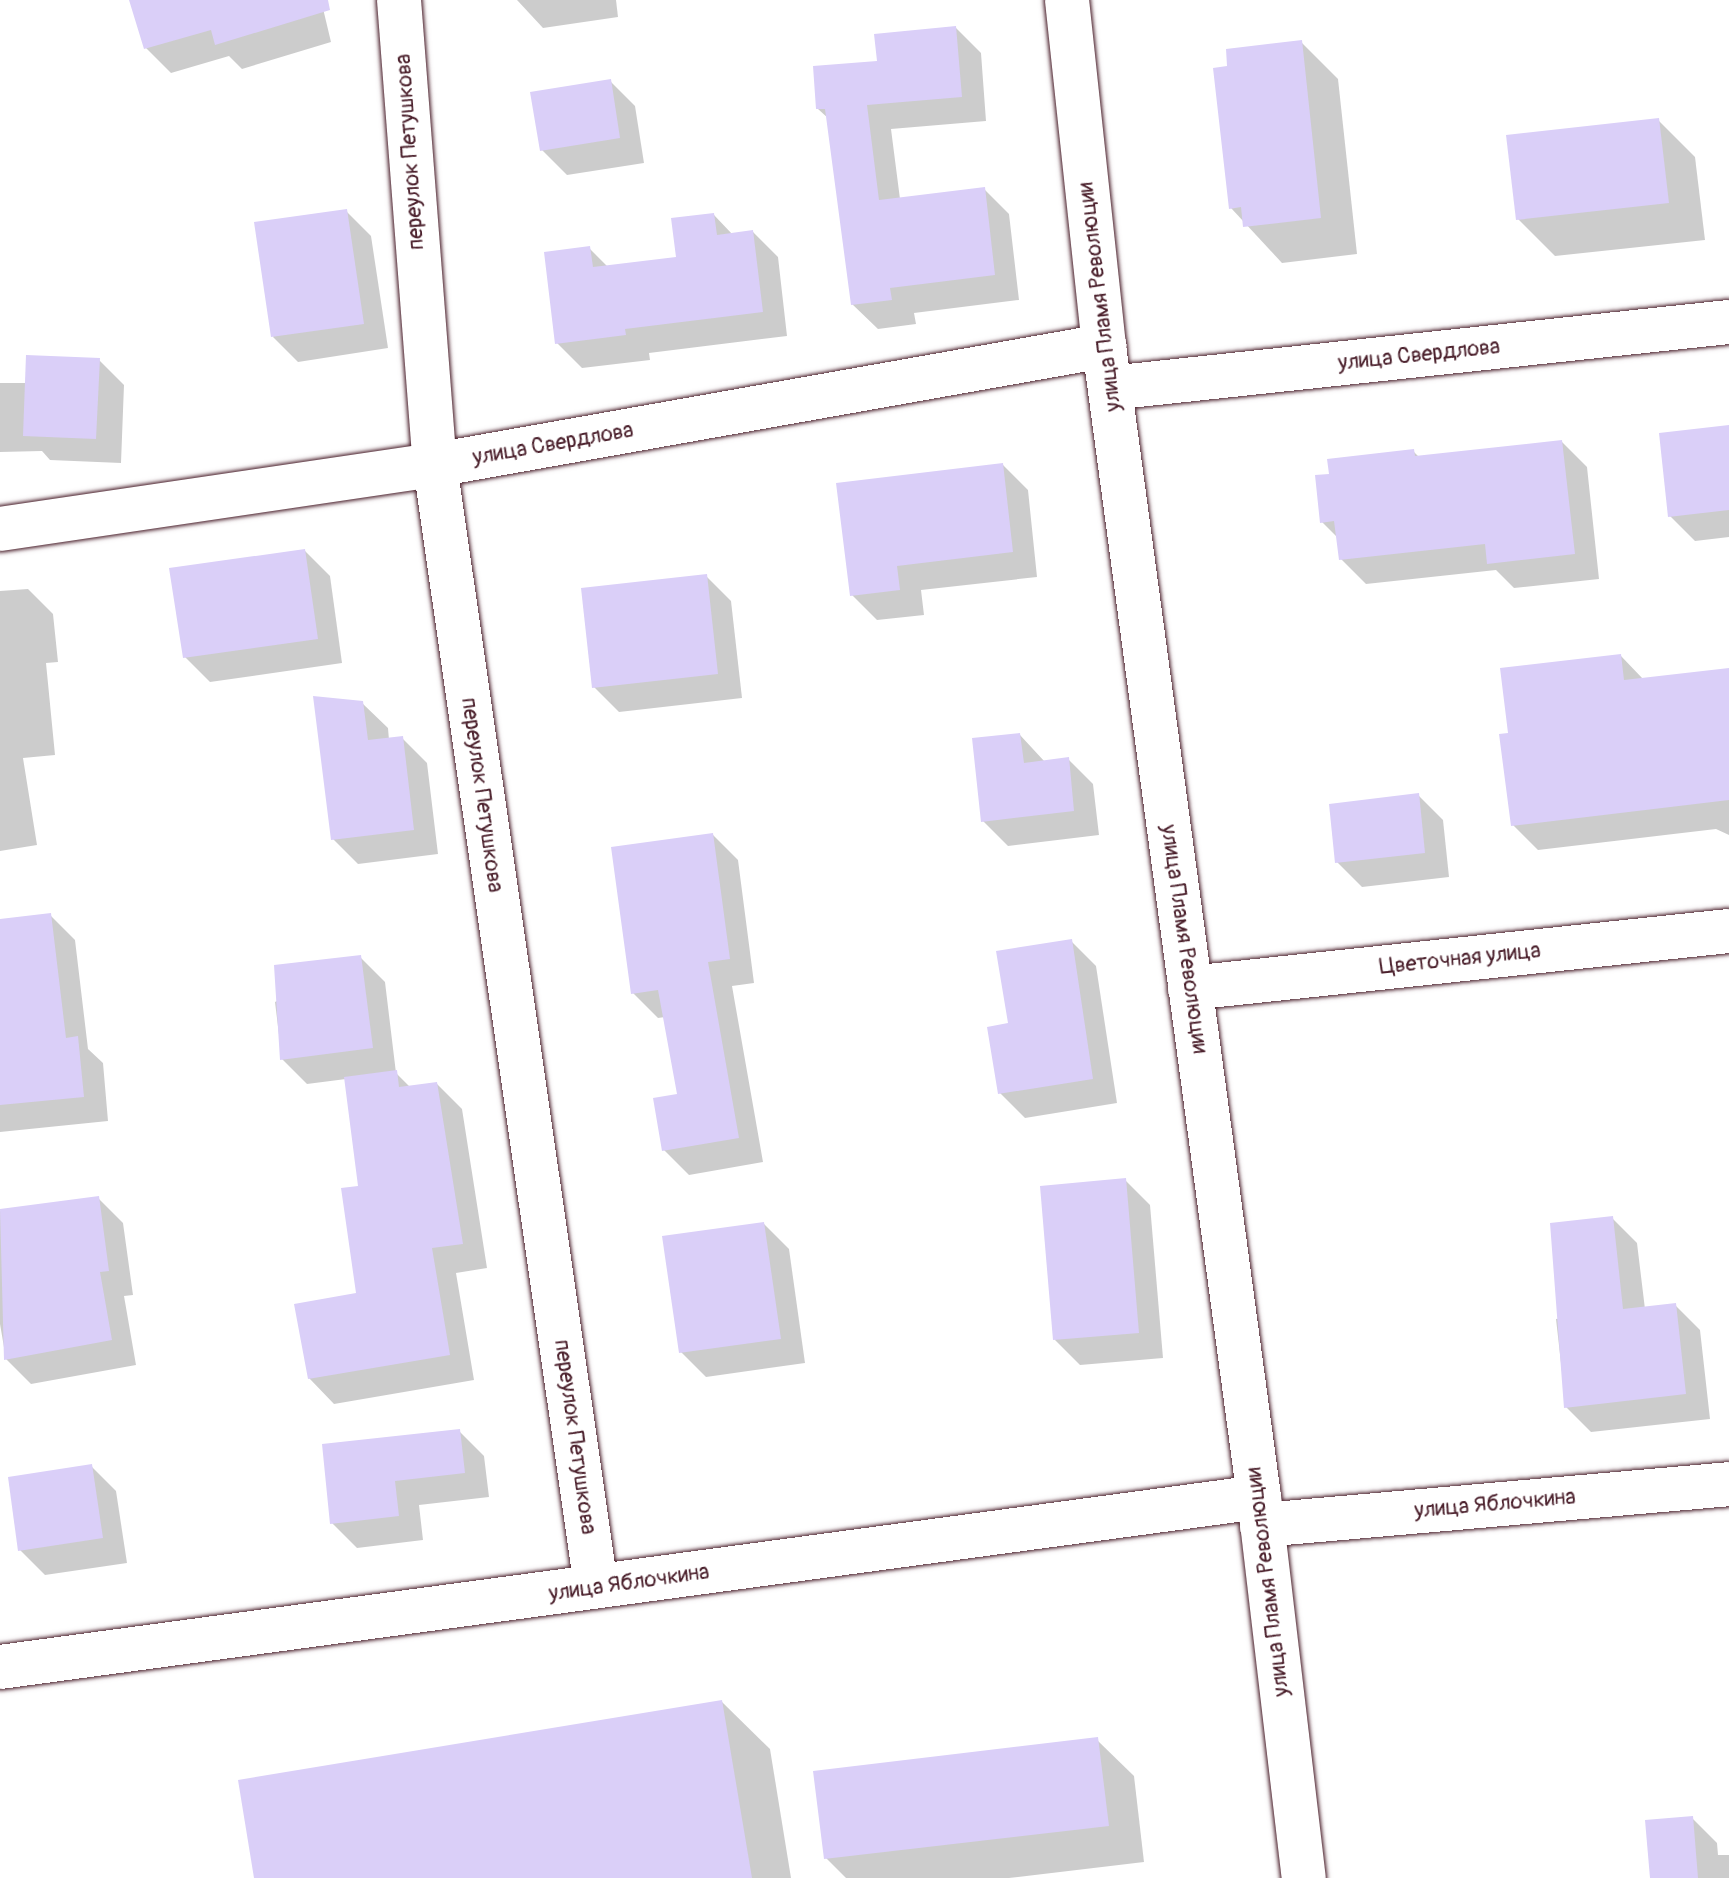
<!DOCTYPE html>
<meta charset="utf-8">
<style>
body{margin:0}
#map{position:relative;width:1729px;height:1878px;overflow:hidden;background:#fff;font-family:Pangolin,sans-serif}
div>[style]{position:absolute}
.shadow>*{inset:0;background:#0003}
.building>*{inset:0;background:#dacff8}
.roads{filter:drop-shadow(0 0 2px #4a1f2b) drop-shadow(0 0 2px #4a1f2b)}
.street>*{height:44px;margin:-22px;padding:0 22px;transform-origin:22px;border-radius:22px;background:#fff}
.secondary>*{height:44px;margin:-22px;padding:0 22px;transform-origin:22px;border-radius:22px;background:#fff}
span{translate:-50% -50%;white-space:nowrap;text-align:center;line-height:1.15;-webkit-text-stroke:7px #fff;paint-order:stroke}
.street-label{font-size:22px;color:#4a1f2b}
</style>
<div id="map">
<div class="shadow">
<div style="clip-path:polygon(131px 0,321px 0,331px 42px,242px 69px,229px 56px,171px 73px,146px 48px)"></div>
<div style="clip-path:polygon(517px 0,616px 0,618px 17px,543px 28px)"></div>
<div style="clip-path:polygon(956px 28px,981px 53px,986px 121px,891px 129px,900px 199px,984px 189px,1009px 214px,1019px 300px,914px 313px,916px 324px,878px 329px,852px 304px,829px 119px,818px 109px,879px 63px)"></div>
<div style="clip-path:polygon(1301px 42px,1338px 79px,1357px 254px,1282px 263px,1231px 208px)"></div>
<div style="clip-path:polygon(610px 81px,635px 106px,644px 163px,567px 175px,542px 150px)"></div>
<div style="clip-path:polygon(1658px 120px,1695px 157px,1705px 240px,1555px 256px,1518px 219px)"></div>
<div style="clip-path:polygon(346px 211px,371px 236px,388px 348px,298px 362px,273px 337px)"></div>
<div style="clip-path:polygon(714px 215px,733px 235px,753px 232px,778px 257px,787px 336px,649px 353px,650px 360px,582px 368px,557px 343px,589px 248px,608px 267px,678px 259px)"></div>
<div style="clip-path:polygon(99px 360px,124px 385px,121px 463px,50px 460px,42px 451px,0 452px,0 383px,27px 383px)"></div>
<div style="clip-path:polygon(1729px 428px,1729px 537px,1695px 541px,1670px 516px)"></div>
<div style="clip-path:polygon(1562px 442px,1587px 467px,1599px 579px,1514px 588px,1496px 570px,1366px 584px,1341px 559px,1338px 538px,1322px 522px,1331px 476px,1413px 451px,1420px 458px)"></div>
<div style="clip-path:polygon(1003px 465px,1028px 490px,1037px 577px,921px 590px,924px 615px,877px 620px,852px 595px)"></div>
<div style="clip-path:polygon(305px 551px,330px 576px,342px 663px,210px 682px,185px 657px)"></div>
<div style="clip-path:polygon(706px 576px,731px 601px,742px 698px,619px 712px,594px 687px)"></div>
<div style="clip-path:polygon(28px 589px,53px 614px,58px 662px,46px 663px,55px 755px,23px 758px,37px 845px,0 851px,0 591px)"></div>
<div style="clip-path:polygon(1621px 656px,1644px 680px,1729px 670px,1729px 835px,1716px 829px,1538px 850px,1513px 825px)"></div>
<div style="clip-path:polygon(362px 703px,388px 728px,389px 740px,402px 738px,427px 763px,438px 854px,358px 864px,333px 839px)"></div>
<div style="clip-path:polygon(1020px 735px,1045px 762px,1068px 759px,1093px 784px,1099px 835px,1008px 846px,983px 821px)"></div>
<div style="clip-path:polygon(1418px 795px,1443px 820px,1449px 877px,1362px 887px,1337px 862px)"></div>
<div style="clip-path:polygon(713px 835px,738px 860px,754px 983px,732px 986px,763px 1162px,689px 1175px,664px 1150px,679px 1095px,665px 1017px,658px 1018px,633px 993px)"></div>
<div style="clip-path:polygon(50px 915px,75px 940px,88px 1049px,103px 1063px,108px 1121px,0 1132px,0 921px)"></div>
<div style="clip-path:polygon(1071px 941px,1096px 966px,1117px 1103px,1025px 1118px,1000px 1093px,1010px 1025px)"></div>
<div style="clip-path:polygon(360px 957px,385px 982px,396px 1073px,411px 1088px,437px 1084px,462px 1109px,487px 1268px,456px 1273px,474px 1380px,334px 1404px,309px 1378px,359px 1295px,360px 1187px,346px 1079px,307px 1084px,282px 1059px,275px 1002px)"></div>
<div style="clip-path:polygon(1125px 1180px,1150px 1205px,1163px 1358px,1080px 1365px,1055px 1340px)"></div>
<div style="clip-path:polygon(98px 1198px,123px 1223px,133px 1295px,124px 1296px,136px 1365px,31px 1384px,6px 1359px,0 1324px,0 1211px)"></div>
<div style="clip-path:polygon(1612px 1218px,1637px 1243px,1645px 1309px,1675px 1305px,1700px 1330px,1710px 1419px,1591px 1432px,1566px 1407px,1556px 1319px,1563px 1318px)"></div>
<div style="clip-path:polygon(764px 1224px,789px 1249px,805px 1363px,706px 1377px,681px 1352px)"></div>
<div style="clip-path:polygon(459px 1431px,484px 1456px,489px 1497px,419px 1505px,423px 1540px,357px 1548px,332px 1523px)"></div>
<div style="clip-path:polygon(91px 1466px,116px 1491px,127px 1563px,45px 1575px,20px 1550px)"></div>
<div style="clip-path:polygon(722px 1702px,770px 1749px,791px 1878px,256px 1878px)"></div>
<div style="clip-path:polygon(1097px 1740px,1134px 1776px,1144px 1862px,1009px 1878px,846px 1878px,826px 1858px)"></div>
<div style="clip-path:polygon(1692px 1818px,1717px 1843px,1718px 1855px,1729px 1855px,1729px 1878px,1652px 1878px)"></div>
</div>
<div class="building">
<div style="clip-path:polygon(129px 0,328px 0,330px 10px,215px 45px,211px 30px,144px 49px)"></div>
<div style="clip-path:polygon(956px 26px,962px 97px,867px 105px,879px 200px,985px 187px,995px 275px,890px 288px,892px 300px,851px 305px,825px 109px,816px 109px,813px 66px,877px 61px,874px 34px)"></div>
<div style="clip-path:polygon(1302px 40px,1321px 218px,1243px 227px,1241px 207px,1229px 209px,1213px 68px,1227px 66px,1226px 49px)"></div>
<div style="clip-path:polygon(611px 79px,620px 138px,540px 151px,530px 92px)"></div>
<div style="clip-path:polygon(1659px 118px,1669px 203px,1516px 220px,1506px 135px)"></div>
<div style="clip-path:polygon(347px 209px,364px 324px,271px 337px,254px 222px)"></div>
<div style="clip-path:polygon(714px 213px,717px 235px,753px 230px,763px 312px,625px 329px,626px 335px,555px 344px,544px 252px,590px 246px,593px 267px,676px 257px,671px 218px)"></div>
<div style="clip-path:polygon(26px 355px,100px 358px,96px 439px,23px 436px)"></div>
<div style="clip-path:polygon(1729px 425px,1729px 510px,1668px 517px,1659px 433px)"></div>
<div style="clip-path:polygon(1562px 440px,1575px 554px,1487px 564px,1485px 544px,1339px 560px,1334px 521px,1320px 523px,1315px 475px,1329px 474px,1327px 459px,1414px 449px,1415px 456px)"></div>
<div style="clip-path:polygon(1003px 463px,1013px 552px,897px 566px,900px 590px,850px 596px,836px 483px)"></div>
<div style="clip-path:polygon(305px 549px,318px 639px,183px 658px,169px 568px)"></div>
<div style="clip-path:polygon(707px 574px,718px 674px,592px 688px,581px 588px)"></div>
<div style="clip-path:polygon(1621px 654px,1624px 680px,1729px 668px,1729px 800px,1511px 826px,1499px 734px,1508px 733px,1500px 668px)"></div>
<div style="clip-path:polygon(313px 696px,363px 701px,368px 740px,403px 736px,414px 830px,331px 840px)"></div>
<div style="clip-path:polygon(1020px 733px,1024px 763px,1069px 757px,1074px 811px,981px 822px,972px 738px)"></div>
<div style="clip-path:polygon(1419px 793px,1425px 853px,1335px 863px,1329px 804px)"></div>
<div style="clip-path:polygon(713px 833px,730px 959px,708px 962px,739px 1138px,662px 1151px,653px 1098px,677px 1094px,658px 990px,631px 994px,611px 847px)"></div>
<div style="clip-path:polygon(51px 913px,66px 1038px,78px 1036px,84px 1097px,0 1105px,0 919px)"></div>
<div style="clip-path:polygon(1072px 939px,1093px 1079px,998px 1094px,987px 1027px,1008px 1023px,996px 951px)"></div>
<div style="clip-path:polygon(361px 955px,373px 1048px,280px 1060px,274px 965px)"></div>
<div style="clip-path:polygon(397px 1070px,399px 1087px,437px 1082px,463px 1244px,432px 1248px,450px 1355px,308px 1379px,294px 1304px,356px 1293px,341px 1188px,358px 1186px,344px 1077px)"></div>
<div style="clip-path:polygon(1126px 1178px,1139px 1333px,1053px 1340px,1040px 1186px)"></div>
<div style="clip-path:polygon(99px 1196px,109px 1271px,100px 1272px,112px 1340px,4px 1360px,0 1209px)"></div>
<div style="clip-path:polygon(1613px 1216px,1623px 1309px,1676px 1303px,1686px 1394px,1564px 1408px,1550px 1223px)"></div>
<div style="clip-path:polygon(764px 1222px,781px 1339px,679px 1353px,662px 1236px)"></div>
<div style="clip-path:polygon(460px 1429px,465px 1473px,395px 1481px,399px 1516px,330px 1524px,322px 1444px)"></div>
<div style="clip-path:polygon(92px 1464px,103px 1538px,18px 1551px,8px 1477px)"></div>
<div style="clip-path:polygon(722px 1700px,752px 1878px,254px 1878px,238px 1780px)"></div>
<div style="clip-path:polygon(1098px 1737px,1109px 1826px,824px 1859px,813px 1771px)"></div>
<div style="clip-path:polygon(1693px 1816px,1698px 1878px,1650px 1878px,1645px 1820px)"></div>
</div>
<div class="roads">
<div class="street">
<div style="left:399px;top:0;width:466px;rotate:85.6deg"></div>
<div style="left:435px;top:465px;width:1133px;rotate:81.83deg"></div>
<div style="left:1110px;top:388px;width:623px;rotate:-6.09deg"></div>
<div style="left:0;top:529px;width:440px;rotate:-8.4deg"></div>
<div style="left:435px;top:465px;width:680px;rotate:-10.09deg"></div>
<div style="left:1190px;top:988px;width:542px;rotate:-6.04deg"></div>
<div style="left:1262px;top:1525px;width:469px;rotate:-5deg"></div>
<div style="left:0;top:1667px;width:1270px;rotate:-7.69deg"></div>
</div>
<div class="secondary">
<div style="left:1067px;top:0;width:348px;rotate:83.9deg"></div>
<div style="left:1104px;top:346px;width:1161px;rotate:82.33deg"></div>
<div style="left:1259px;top:1497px;width:384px;rotate:83.3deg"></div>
</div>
</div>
<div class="street-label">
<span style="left:410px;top:152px;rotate:-94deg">переулок Петушкова</span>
<span style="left:1100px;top:297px;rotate:-97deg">улица Пламя Революции</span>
<span style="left:1419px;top:355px;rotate:-6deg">улица Свердлова</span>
<span style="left:553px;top:444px;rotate:-10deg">улица Свердлова</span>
<span style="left:482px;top:795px;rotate:82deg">переулок Петушкова</span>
<span style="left:1184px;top:939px;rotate:82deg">улица Пламя Революции</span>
<span style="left:1460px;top:959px;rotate:-6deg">Цветочная улица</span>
<span style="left:575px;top:1437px;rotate:82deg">переулок Петушкова</span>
<span style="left:1495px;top:1504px;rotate:-5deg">улица Яблочкина</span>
<span style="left:1268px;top:1582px;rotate:-97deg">улица Пламя Революции</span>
<span style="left:629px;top:1583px;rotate:-8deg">улица Яблочкина</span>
</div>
</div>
